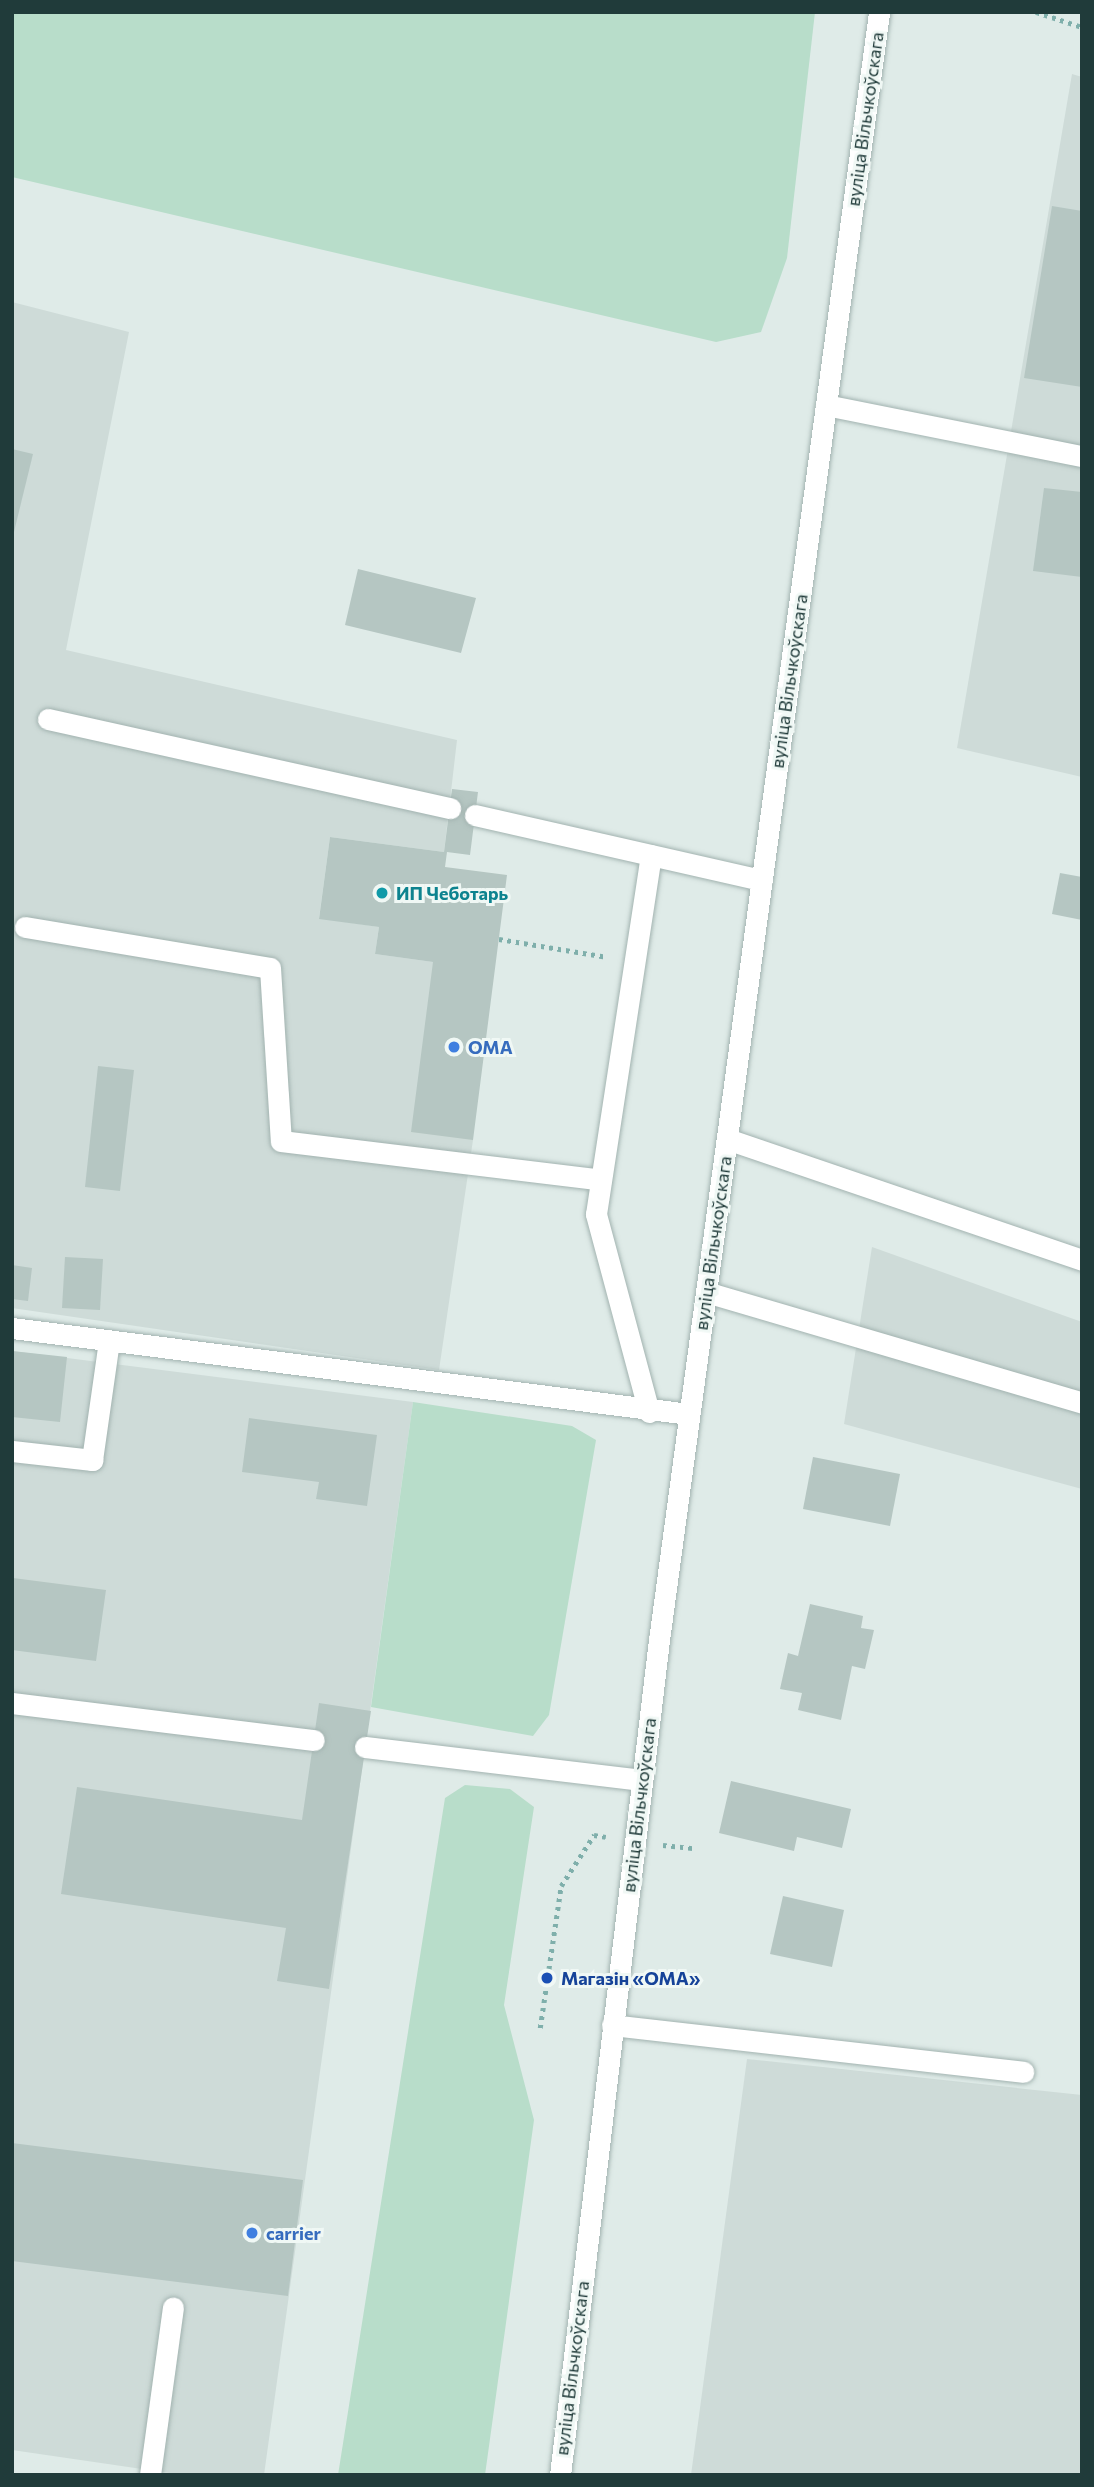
<!DOCTYPE html>
<meta charset="utf-8">
<style>
body{margin:0}
#map{position:relative;width:1094px;height:2487px;overflow:hidden;background:#dfebe8;font-family:Commissioner,sans-serif}
div>[style]{position:absolute}
.built>*{inset:0;background:#cedbd8}
.green>*{inset:0;background:#b8ddca}
.building>*{inset:0;background:#b5c6c2}
.path>*{height:4.5px;margin-top:-2.25px;transform-origin:0;background:repeating-linear-gradient(90deg,#7fafab 0 3.5px,transparent 0 8.5px)}
.roads{filter:drop-shadow(0 0 2px #a2b3b0) drop-shadow(0 0 2px #a2b3b0)}
.service>*{height:21px;margin:-10.5px;padding:0 10.5px;transform-origin:10.5px;border-radius:10.5px;background:#fff}
.minor>*{height:21px;margin:-10.5px;padding:0 10.5px;transform-origin:10.5px;border-radius:10.5px;background:#fff}
.secondary>*{height:21px;margin:-10.5px;padding:0 10.5px;transform-origin:10.5px;border-radius:10.5px;background:#fff}
.dots>*{width:19px;height:19px;translate:-50% -50%;box-sizing:border-box;border:4px solid #f0f8f5;border-radius:50%}
span{translate:-50% -50%;white-space:nowrap;text-align:center;line-height:1.15;-webkit-text-stroke:6px #f0f8f5;paint-order:stroke}
.street-label{font-size:18px;color:#203b3a}
.culture-label{font-size:18px;color:#0d838f;font-weight:700}
.left{translate:0 -50%;text-align:left}
.shop-label{font-size:18px;color:#366cbe;font-weight:700}
.transit-label{font-size:18px;color:#164399;font-weight:700}
.frame{position:absolute;inset:0;border:14px solid #203b3a;pointer-events:none}
</style>
<div id="map">
<div class="built">
<div style="clip-path:polygon(1072px 74px,1082px 77px,1082px 777px,957px 748px)"></div>
<div style="clip-path:polygon(12px 302px,129px 332px,66px 650px,457px 740px,444px 852px,330px 837px,319px 918px,379px 927px,375px 954px,433px 962px,473px 1140px,439px 1370px,12px 1308px)"></div>
<div style="clip-path:polygon(872px 1247px,1082px 1322px,1082px 1489px,844px 1424px)"></div>
<div style="clip-path:polygon(12px 1351px,413px 1402px,264px 2475px,183px 2475px,12px 2450px)"></div>
<div style="clip-path:polygon(747px 2059px,1082px 2095px,1082px 2475px,691px 2475px)"></div>
</div>
<div class="green">
<div style="clip-path:polygon(14px 12px,815px 12px,787px 258px,761px 332px,716px 342px,12px 177px)"></div>
<div style="clip-path:polygon(413px 1402px,572px 1426px,596px 1440px,549px 1715px,533px 1736px,371px 1707px)"></div>
<div style="clip-path:polygon(465px 1785px,510px 1789px,534px 1807px,504px 2005px,534px 2120px,485px 2475px,338px 2475px,445px 1798px)"></div>
</div>
<div class="building">
<div style="clip-path:polygon(1052px 206px,1082px 211px,1082px 387px,1024px 378px)"></div>
<div style="clip-path:polygon(12px 449px,33px 454px,13px 536px,12px 536px)"></div>
<div style="clip-path:polygon(1044px 488px,1082px 492px,1082px 577px,1033px 571px)"></div>
<div style="clip-path:polygon(358px 569px,476px 598px,461px 653px,345px 625px)"></div>
<div style="clip-path:polygon(452px 789px,478px 792px,470px 855px,447px 852px,445px 867px,507px 875px,473px 1140px,411px 1132px,433px 962px,375px 954px,379px 927px,319px 919px,330px 837px,444px 852px)"></div>
<div style="clip-path:polygon(1060px 873px,1082px 877px,1082px 920px,1052px 914px)"></div>
<div style="clip-path:polygon(98px 1066px,134px 1070px,120px 1191px,85px 1187px)"></div>
<div style="clip-path:polygon(65px 1257px,103px 1259px,100px 1310px,62px 1308px)"></div>
<div style="clip-path:polygon(12px 1265px,32px 1268px,28px 1301px,12px 1299px)"></div>
<div style="clip-path:polygon(12px 1351px,67px 1357px,60px 1422px,12px 1417px)"></div>
<div style="clip-path:polygon(249px 1418px,377px 1435px,367px 1506px,316px 1499px,319px 1482px,242px 1472px)"></div>
<div style="clip-path:polygon(813px 1457px,900px 1474px,890px 1526px,803px 1509px)"></div>
<div style="clip-path:polygon(13px 1578px,106px 1590px,96px 1661px,12px 1650px)"></div>
<div style="clip-path:polygon(810px 1604px,863px 1616px,861px 1628px,874px 1630px,865px 1669px,852px 1666px,841px 1720px,798px 1710px,802px 1693px,780px 1689px,788px 1653px,798px 1656px)"></div>
<div style="clip-path:polygon(319px 1703px,371px 1711px,329px 1989px,277px 1981px,286px 1928px,61px 1894px,77px 1787px,302px 1820px)"></div>
<div style="clip-path:polygon(731px 1781px,851px 1809px,842px 1848px,797px 1837px,794px 1851px,719px 1833px)"></div>
<div style="clip-path:polygon(783px 1896px,844px 1910px,832px 1967px,770px 1954px)"></div>
<div style="clip-path:polygon(12px 2143px,303px 2180px,288px 2296px,12px 2261px)"></div>
</div>
<div class="path">
<div style="left:1036px;top:12px;width:48px;rotate:18.1deg"></div>
<div style="left:499px;top:939px;width:110px;rotate:9.4deg"></div>
<div style="left:663px;top:1845px;width:30px;rotate:6deg"></div>
<div style="left:540px;top:2028px;width:144px;rotate:-81.6deg"></div>
<div style="left:561px;top:1886px;width:61px;rotate:-57.1deg"></div>
<div style="left:594px;top:1835px;width:12px;rotate:9deg"></div>
</div>
<div class="roads">
<div class="service">
<div style="left:826px;top:405px;width:261px;rotate:11.3deg"></div>
<div style="left:48px;top:719px;width:412px;rotate:12.5deg"></div>
<div style="left:475px;top:815px;width:294px;rotate:12.8deg"></div>
<div style="left:25px;top:927px;width:248px;rotate:9.5deg"></div>
<div style="left:270px;top:968px;width:173px;rotate:86.4deg"></div>
<div style="left:281px;top:1141px;width:322px;rotate:6.9deg"></div>
<div style="left:706px;top:1292px;width:392px;rotate:16.4deg"></div>
<div style="left:12px;top:1328px;width:682px;rotate:7.24deg"></div>
<div style="left:649px;top:1412px;width:205px;rotate:-105deg"></div>
<div style="left:596px;top:1214px;width:363px;rotate:-81.3deg"></div>
<div style="left:12px;top:1451px;width:81px;rotate:6.4deg"></div>
<div style="left:92px;top:1460px;width:120px;rotate:-81.9deg"></div>
<div style="left:12px;top:1703px;width:304px;rotate:7deg"></div>
<div style="left:365px;top:1747px;width:279px;rotate:6.8deg"></div>
<div style="left:612px;top:2025px;width:414px;rotate:6.5deg"></div>
<div style="left:150px;top:2475px;width:169px;rotate:-82.2deg"></div>
</div>
<div class="minor">
<div style="left:727px;top:1139px;width:375px;rotate:18.8deg"></div>
</div>
<div class="secondary">
<div style="left:560px;top:2475px;width:841px;rotate:-83.24deg"></div>
<div style="left:659px;top:1640px;width:1643px;rotate:-82.3deg"></div>
</div>
</div>
<div class="dots">
<div style="left:382px;top:893px;background:#0f9aa8"></div>
<div style="left:454px;top:1047px;background:#3f7fe0"></div>
<div style="left:547px;top:1978px;background:#1a4fb4"></div>
<div style="left:252px;top:2233px;background:#3f7fe0"></div>
</div>
<div class="street-label">
<span style="left:865px;top:119px;rotate:-82deg">вуліца Вільчкоўскага</span>
<span style="left:789px;top:681px;rotate:-82deg">вуліца Вільчкоўскага</span>
<span style="left:713px;top:1243px;rotate:-82deg">вуліца Вільчкоўскага</span>
<span style="left:639px;top:1805px;rotate:-83deg">вуліца Вільчкоўскага</span>
<span style="left:572px;top:2368px;rotate:-83deg">вуліца Вільчкоўскага</span>
</div>
<div class="culture-label">
<span class="left" style="left:396px;top:893px">ИП Чеботарь</span>
</div>
<div class="shop-label">
<span class="left" style="left:468px;top:1047px">ОМА</span>
<span class="left" style="left:266px;top:2233px">carrier</span>
</div>
<div class="transit-label">
<span class="left" style="left:561px;top:1978px">Магазін «ОМА»</span>
</div>
<div class="frame"></div>
</div>
